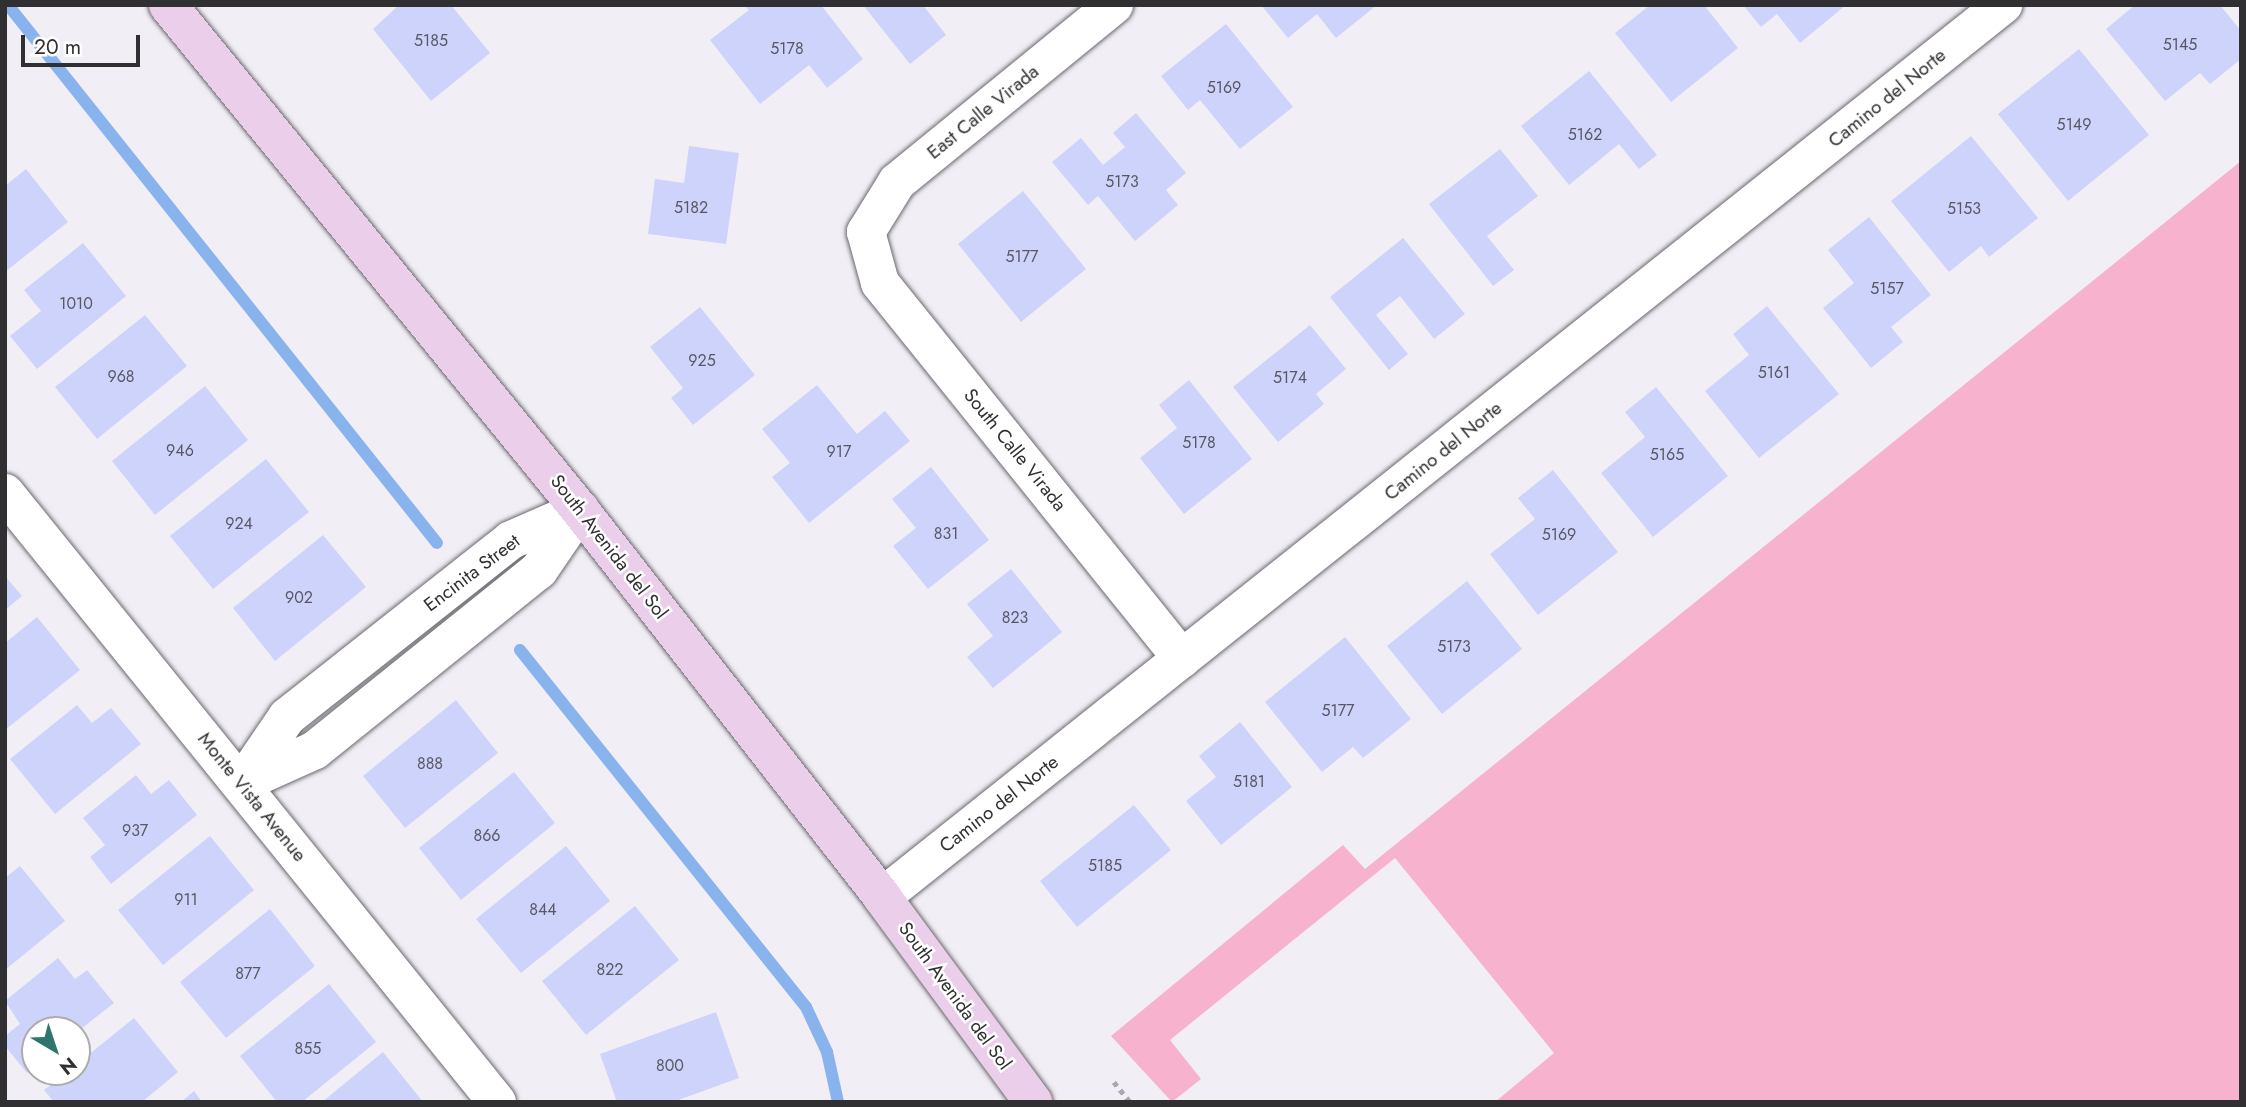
<!DOCTYPE html>
<style>
body{margin:0}
#map{position:relative;width:2246px;height:1107px;overflow:hidden;background:#f2eef6;font-family:Jost,sans-serif}
div>[style]{position:absolute}
.green>*{inset:0;background:#f7b3ce}
.stream>*{height:12px;margin:-6px;padding:0 6px;transform-origin:6px;border-radius:6px;background:#88b3ec}
.building>*{inset:0;background:#ced3fc}
.path>*{height:4.5px;margin-top:-2.25px;transform-origin:0;background:repeating-linear-gradient(90deg,#aaa8ae 0 5px,transparent 0 10px)}
.roads{filter:drop-shadow(0 0 2px #6b686f) drop-shadow(0 0 2px #6b686f)}
.street>*{height:38px;margin:-19px;padding:0 19px;transform-origin:19px;border-radius:19px;background:#fff}
.secondary>*{height:38px;margin:-19px;padding:0 19px;transform-origin:19px;border-radius:19px;background:#ebcfea}
span{translate:-50% -50%;white-space:nowrap;text-align:center;line-height:1.15;-webkit-text-stroke:5px #fff;paint-order:stroke}
.number-label{font-size:16px;color:#585864}
.number-label span{-webkit-text-stroke-width:0}
.street-label{font-size:19px;color:#302f32}
.frame{position:absolute;inset:0;border:7px solid #302f32;pointer-events:none}
.north{position:absolute;left:21px;top:1016px;width:70px;height:70px;box-sizing:border-box;background:#fff;border:2px solid #acacad;border-radius:50%;rotate:141deg;font-size:19px;font-weight:700;line-height:28px;text-align:center;color:#302f32}
.north::after{content:'';display:block;margin:auto;width:24px;height:32px;background:#2e756b;clip-path:polygon(50% 0,100% 100%,50% 72%,0 100%)}
.scale{position:absolute;left:21px;top:35px;width:119px;height:32px;box-sizing:border-box;border:4px solid #302f32;border-top:0;padding-left:9px;font-size:21px;line-height:24px;white-space:nowrap;color:#302f32;-webkit-text-stroke:5px #fff;paint-order:stroke}
</style>
<div id="map">
<div class="green">
<div style="clip-path:polygon(2241px 161px,2241px 1102px,1495px 1102px,1554px 1053px,1395px 858px,1170px 1040px,1201px 1079px,1172px 1102px,1111px 1036px,1343px 845px,1365px 869px)"></div>
</div>
<div class="stream">
<div style="left:8px;top:5px;width:688px;rotate:51.43deg"></div>
<div style="left:520px;top:650px;width:457px;rotate:51.3deg"></div>
<div style="left:806px;top:1007px;width:50px;rotate:65deg"></div>
<div style="left:827px;top:1052px;width:51px;rotate:77.6deg"></div>
</div>
<div class="building">
<div style="clip-path:polygon(399px 5px,451px 5px,490px 53px,431px 101px,373px 29px)"></div>
<div style="clip-path:polygon(744px 5px,821px 5px,863px 59px,827px 88px,809px 65px,760px 104px,710px 40px,749px 10px)"></div>
<div style="clip-path:polygon(863px 5px,923px 5px,946px 35px,910px 64px)"></div>
<div style="clip-path:polygon(1261px 5px,1377px 5px,1336px 38px,1317px 14px,1288px 38px)"></div>
<div style="clip-path:polygon(1650px 5px,1704px 5px,1738px 48px,1671px 102px,1615px 33px)"></div>
<div style="clip-path:polygon(1743px 5px,1846px 5px,1800px 43px,1777px 14px,1761px 27px)"></div>
<div style="clip-path:polygon(2135px 5px,2220px 5px,2241px 31px,2241px 59px,2210px 84px,2200px 73px,2165px 101px,2106px 29px)"></div>
<div style="clip-path:polygon(1226px 24px,1293px 107px,1240px 149px,1200px 100px,1188px 110px,1161px 76px)"></div>
<div style="clip-path:polygon(2079px 49px,2149px 135px,2068px 201px,1998px 114px)"></div>
<div style="clip-path:polygon(1589px 71px,1657px 155px,1639px 169px,1619px 144px,1569px 185px,1521px 126px)"></div>
<div style="clip-path:polygon(1136px 113px,1186px 173px,1166px 190px,1178px 205px,1135px 241px,1098px 196px,1088px 205px,1052px 162px,1081px 138px,1103px 165px,1125px 147px,1113px 133px)"></div>
<div style="clip-path:polygon(1971px 136px,2038px 218px,1989px 257px,1981px 246px,1949px 272px,1891px 201px)"></div>
<div style="clip-path:polygon(689px 146px,739px 153px,726px 244px,648px 234px,655px 179px,684px 183px)"></div>
<div style="clip-path:polygon(1500px 149px,1538px 196px,1487px 236px,1514px 270px,1493px 286px,1429px 204px)"></div>
<div style="clip-path:polygon(26px 169px,68px 222px,5px 272px,5px 186px)"></div>
<div style="clip-path:polygon(1023px 191px,1086px 269px,1021px 322px,958px 244px)"></div>
<div style="clip-path:polygon(1869px 217px,1931px 295px,1891px 327px,1903px 342px,1871px 368px,1823px 308px,1854px 283px,1828px 250px)"></div>
<div style="clip-path:polygon(1403px 238px,1465px 314px,1434px 339px,1400px 296px,1376px 315px,1408px 354px,1389px 370px,1330px 297px)"></div>
<div style="clip-path:polygon(83px 243px,126px 296px,37px 369px,10px 336px,41px 311px,24px 290px)"></div>
<div style="clip-path:polygon(1767px 306px,1839px 394px,1759px 458px,1705px 391px,1749px 355px,1733px 334px)"></div>
<div style="clip-path:polygon(700px 307px,755px 375px,693px 425px,671px 398px,683px 388px,650px 347px)"></div>
<div style="clip-path:polygon(145px 315px,187px 366px,97px 439px,55px 387px)"></div>
<div style="clip-path:polygon(1310px 325px,1346px 369px,1316px 394px,1324px 404px,1278px 442px,1233px 387px)"></div>
<div style="clip-path:polygon(1189px 380px,1252px 459px,1184px 514px,1140px 458px,1177px 428px,1159px 405px)"></div>
<div style="clip-path:polygon(817px 385px,857px 434px,885px 411px,910px 441px,809px 523px,772px 477px,790px 463px,762px 429px)"></div>
<div style="clip-path:polygon(205px 386px,248px 440px,155px 515px,112px 461px)"></div>
<div style="clip-path:polygon(1656px 387px,1728px 476px,1653px 537px,1601px 473px,1645px 437px,1625px 412px)"></div>
<div style="clip-path:polygon(266px 459px,309px 512px,213px 589px,170px 536px)"></div>
<div style="clip-path:polygon(931px 467px,989px 540px,928px 589px,893px 546px,916px 528px,892px 499px)"></div>
<div style="clip-path:polygon(1553px 470px,1618px 552px,1538px 615px,1490px 554px,1535px 519px,1518px 498px)"></div>
<div style="clip-path:polygon(323px 535px,366px 587px,275px 661px,233px 608px)"></div>
<div style="clip-path:polygon(1011px 569px,1062px 632px,993px 688px,967px 657px,993px 636px,967px 604px)"></div>
<div style="clip-path:polygon(5px 576px,22px 596px,5px 610px)"></div>
<div style="clip-path:polygon(1467px 581px,1522px 649px,1442px 714px,1387px 646px)"></div>
<div style="clip-path:polygon(37px 617px,80px 670px,5px 730px,5px 643px)"></div>
<div style="clip-path:polygon(1345px 637px,1411px 719px,1363px 758px,1353px 747px,1322px 772px,1265px 702px)"></div>
<div style="clip-path:polygon(456px 700px,498px 753px,405px 828px,363px 776px)"></div>
<div style="clip-path:polygon(77px 705px,92px 723px,111px 708px,141px 744px,55px 814px,10px 759px)"></div>
<div style="clip-path:polygon(1240px 722px,1292px 787px,1221px 845px,1186px 801px,1216px 777px,1199px 756px)"></div>
<div style="clip-path:polygon(514px 772px,555px 823px,461px 900px,419px 848px)"></div>
<div style="clip-path:polygon(136px 775px,151px 794px,169px 780px,197px 815px,111px 884px,90px 857px,105px 845px,83px 818px)"></div>
<div style="clip-path:polygon(1134px 805px,1171px 850px,1077px 927px,1040px 881px)"></div>
<div style="clip-path:polygon(210px 836px,254px 890px,163px 965px,118px 910px)"></div>
<div style="clip-path:polygon(566px 846px,610px 901px,521px 973px,476px 919px)"></div>
<div style="clip-path:polygon(20px 866px,65px 921px,5px 970px,5px 878px)"></div>
<div style="clip-path:polygon(635px 906px,679px 960px,586px 1035px,542px 981px)"></div>
<div style="clip-path:polygon(270px 909px,315px 966px,226px 1038px,180px 982px)"></div>
<div style="clip-path:polygon(58px 958px,75px 979px,87px 970px,114px 1003px,77px 1032px,35px 1030px,35px 1066px,27px 1073px,5px 1046px,5px 1036px,20px 1024px,5px 1001px)"></div>
<div style="clip-path:polygon(329px 984px,376px 1042px,302px 1102px,277px 1102px,240px 1056px)"></div>
<div style="clip-path:polygon(716px 1012px,739px 1078px,673px 1102px,617px 1102px,600px 1054px)"></div>
<div style="clip-path:polygon(134px 1018px,178px 1072px,142px 1102px,54px 1102px,44px 1090px,67px 1072px,77px 1072px,77px 1064px)"></div>
<div style="clip-path:polygon(383px 1052px,423px 1102px,322px 1102px)"></div>
<div style="clip-path:polygon(194px 1091px,202px 1102px,181px 1102px)"></div>
</div>
<div class="path">
<div style="left:1114px;top:1082px;width:26px;rotate:51deg"></div>
</div>
<div class="roads">
<div class="street">
<div style="left:1114px;top:5px;width:280px;rotate:140.8deg"></div>
<div style="left:897px;top:182px;width:59px;rotate:121.8deg"></div>
<div style="left:866px;top:232px;width:53px;rotate:74.6deg"></div>
<div style="left:880px;top:283px;width:482px;rotate:51.2deg"></div>
<div style="left:5px;top:493px;width:783px;rotate:51.07deg"></div>
<div style="left:242px;top:783px;width:80px;rotate:-55.7deg"></div>
<div style="left:287px;top:717px;width:285px;rotate:-38.3deg"></div>
<div style="left:511px;top:540px;width:75px;rotate:-23.5deg"></div>
<div style="left:242px;top:783px;width:80px;rotate:-24.3deg"></div>
<div style="left:315px;top:750px;width:287px;rotate:-38.8deg"></div>
<div style="left:539px;top:570px;width:73px;rotate:-55.7deg"></div>
<div style="left:882px;top:897px;width:1433px;rotate:-38.51deg"></div>
</div>
<div class="secondary">
<div style="left:168px;top:5px;width:652px;rotate:50.79deg"></div>
<div style="left:580px;top:510px;width:491px;rotate:52deg"></div>
<div style="left:882px;top:897px;width:255px;rotate:53.6deg"></div>
</div>
</div>
<div class="number-label">
<span style="left:431px;top:41px">5185</span>
<span style="left:2180px;top:45px">5145</span>
<span style="left:787px;top:49px">5178</span>
<span style="left:1224px;top:88px">5169</span>
<span style="left:2074px;top:125px">5149</span>
<span style="left:1585px;top:135px">5162</span>
<span style="left:1122px;top:182px">5173</span>
<span style="left:691px;top:208px">5182</span>
<span style="left:1964px;top:209px">5153</span>
<span style="left:1022px;top:257px">5177</span>
<span style="left:1887px;top:289px">5157</span>
<span style="left:76px;top:304px">1010</span>
<span style="left:702px;top:361px">925</span>
<span style="left:1774px;top:373px">5161</span>
<span style="left:121px;top:377px">968</span>
<span style="left:1290px;top:378px">5174</span>
<span style="left:1199px;top:443px">5178</span>
<span style="left:180px;top:451px">946</span>
<span style="left:839px;top:452px">917</span>
<span style="left:1667px;top:455px">5165</span>
<span style="left:239px;top:524px">924</span>
<span style="left:946px;top:534px">831</span>
<span style="left:1559px;top:535px">5169</span>
<span style="left:299px;top:598px">902</span>
<span style="left:1015px;top:618px">823</span>
<span style="left:1454px;top:647px">5173</span>
<span style="left:1338px;top:711px">5177</span>
<span style="left:430px;top:764px">888</span>
<span style="left:1249px;top:782px">5181</span>
<span style="left:135px;top:831px">937</span>
<span style="left:487px;top:836px">866</span>
<span style="left:1105px;top:866px">5185</span>
<span style="left:186px;top:900px">911</span>
<span style="left:543px;top:910px">844</span>
<span style="left:610px;top:970px">822</span>
<span style="left:248px;top:974px">877</span>
<span style="left:308px;top:1049px">855</span>
<span style="left:670px;top:1066px">800</span>
</div>
<div class="street-label">
<span style="left:1887px;top:98px;rotate:-39deg">Camino del Norte</span>
<span style="left:983px;top:112px;rotate:-39deg">East Calle Virada</span>
<span style="left:1015px;top:450px;rotate:51deg">South Calle Virada</span>
<span style="left:1443px;top:451px;rotate:-39deg">Camino del Norte</span>
<span style="left:609px;top:547px;rotate:52deg">South Avenida del Sol</span>
<span style="left:472px;top:573px;rotate:-37deg">Encinita Street</span>
<span style="left:252px;top:797px;rotate:51deg">Monte Vista Avenue</span>
<span style="left:999px;top:804px;rotate:-38deg">Camino del Norte</span>
<span style="left:955px;top:996px;rotate:54deg">South Avenida del Sol</span>
</div>
<div class="frame"></div>
<div class="north">N</div>
<div class="scale">20 m</div>
</div>
